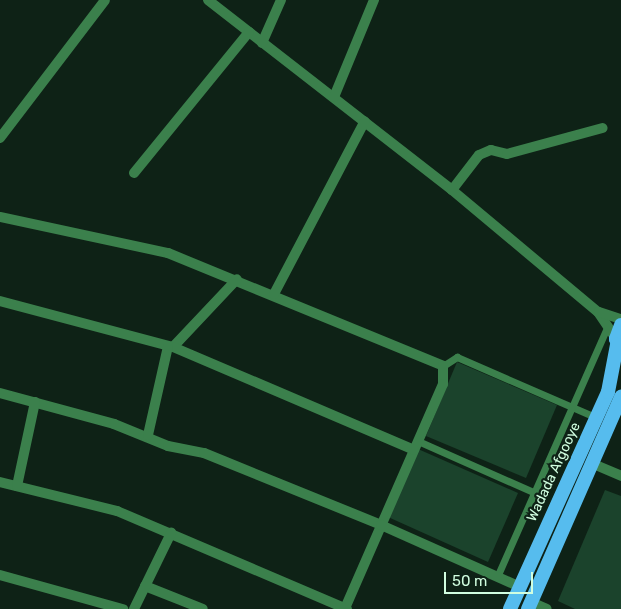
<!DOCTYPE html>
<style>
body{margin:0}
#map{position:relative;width:621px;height:609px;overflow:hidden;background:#0e2216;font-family:Rubik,sans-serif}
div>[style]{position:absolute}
.building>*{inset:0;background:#1b432c}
.service>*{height:7px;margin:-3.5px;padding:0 3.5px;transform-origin:3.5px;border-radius:3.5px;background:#3b804c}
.minor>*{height:10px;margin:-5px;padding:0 5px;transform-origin:5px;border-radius:5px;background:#3b804c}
.trunk>*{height:14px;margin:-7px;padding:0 7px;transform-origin:7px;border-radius:7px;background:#56bcee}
span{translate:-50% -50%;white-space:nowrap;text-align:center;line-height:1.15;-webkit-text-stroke:4.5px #0e2216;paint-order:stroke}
.street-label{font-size:14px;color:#d1fee0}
.scale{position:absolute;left:444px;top:572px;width:89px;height:22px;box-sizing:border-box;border:2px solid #d1fee0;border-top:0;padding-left:6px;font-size:15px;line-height:18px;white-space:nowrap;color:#d1fee0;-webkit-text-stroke:4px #0e2216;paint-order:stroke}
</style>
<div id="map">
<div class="building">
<div style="clip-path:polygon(457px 362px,557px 405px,526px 478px,426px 436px)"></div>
<div style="clip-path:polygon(418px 449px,518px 493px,488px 562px,388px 517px)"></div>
<div style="clip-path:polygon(605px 490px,621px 496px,621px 609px,575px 609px,558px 601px)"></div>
</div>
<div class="service">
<div style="left:443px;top:366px;width:17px;rotate:-33deg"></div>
<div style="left:457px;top:357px;width:153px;rotate:23.5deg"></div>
<div style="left:418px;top:441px;width:126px;rotate:23.9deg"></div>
<div style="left:497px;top:577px;width:275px;rotate:-66.2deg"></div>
</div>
<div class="minor">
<div style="left:208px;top:0;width:309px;rotate:37.9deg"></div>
<div style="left:452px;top:190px;width:190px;rotate:39.9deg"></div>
<div style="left:598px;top:312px;width:32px;rotate:56deg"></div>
<div style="left:262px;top:43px;width:47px;rotate:-66.2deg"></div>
<div style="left:334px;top:97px;width:105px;rotate:-67.6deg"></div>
<div style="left:0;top:138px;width:173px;rotate:-52.7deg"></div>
<div style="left:134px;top:173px;width:182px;rotate:-50.8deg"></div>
<div style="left:452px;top:190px;width:44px;rotate:-52.4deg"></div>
<div style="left:479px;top:155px;width:13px;rotate:-23deg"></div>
<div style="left:491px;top:150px;width:16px;rotate:14deg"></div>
<div style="left:507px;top:154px;width:99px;rotate:-15.2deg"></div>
<div style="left:0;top:217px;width:172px;rotate:12.1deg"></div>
<div style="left:168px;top:253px;width:297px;rotate:22.3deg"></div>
<div style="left:443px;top:366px;width:18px;rotate:90deg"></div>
<div style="left:443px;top:384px;width:244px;rotate:113.6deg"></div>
<div style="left:274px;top:294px;width:195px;rotate:-62.3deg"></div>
<div style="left:0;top:301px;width:179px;rotate:14.9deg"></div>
<div style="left:173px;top:347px;width:93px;rotate:-46.7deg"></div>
<div style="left:599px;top:312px;width:23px;rotate:18deg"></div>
<div style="left:173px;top:347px;width:262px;rotate:23.1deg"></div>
<div style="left:0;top:393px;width:118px;rotate:15.2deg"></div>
<div style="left:114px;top:424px;width:58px;rotate:22.2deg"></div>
<div style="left:168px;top:446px;width:37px;rotate:11deg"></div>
<div style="left:204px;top:453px;width:191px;rotate:22.1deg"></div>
<div style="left:381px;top:525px;width:152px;rotate:24deg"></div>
<div style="left:148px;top:435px;width:91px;rotate:-77.3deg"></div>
<div style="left:591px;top:463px;width:33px;rotate:23deg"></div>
<div style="left:0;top:482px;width:121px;rotate:13.9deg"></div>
<div style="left:117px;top:511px;width:250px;rotate:23.1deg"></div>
<div style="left:17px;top:486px;width:86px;rotate:-77.9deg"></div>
<div style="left:0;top:575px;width:128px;rotate:15.5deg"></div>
<div style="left:145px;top:586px;width:62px;rotate:21.6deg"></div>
<div style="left:531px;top:602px;width:17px;rotate:24deg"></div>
<div style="left:134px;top:609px;width:85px;rotate:-64deg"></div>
</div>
<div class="trunk">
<div style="left:621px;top:352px;width:14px;rotate:-111deg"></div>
<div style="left:616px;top:339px;width:15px;rotate:-70deg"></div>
<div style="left:510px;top:609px;width:238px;rotate:-65.7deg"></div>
<div style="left:608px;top:392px;width:48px;rotate:-79.2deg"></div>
<div style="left:528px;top:609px;width:232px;rotate:-66.3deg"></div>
</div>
<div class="street-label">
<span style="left:554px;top:472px;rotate:-65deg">Wadada Afgooye</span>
</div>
<div class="scale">50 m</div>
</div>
